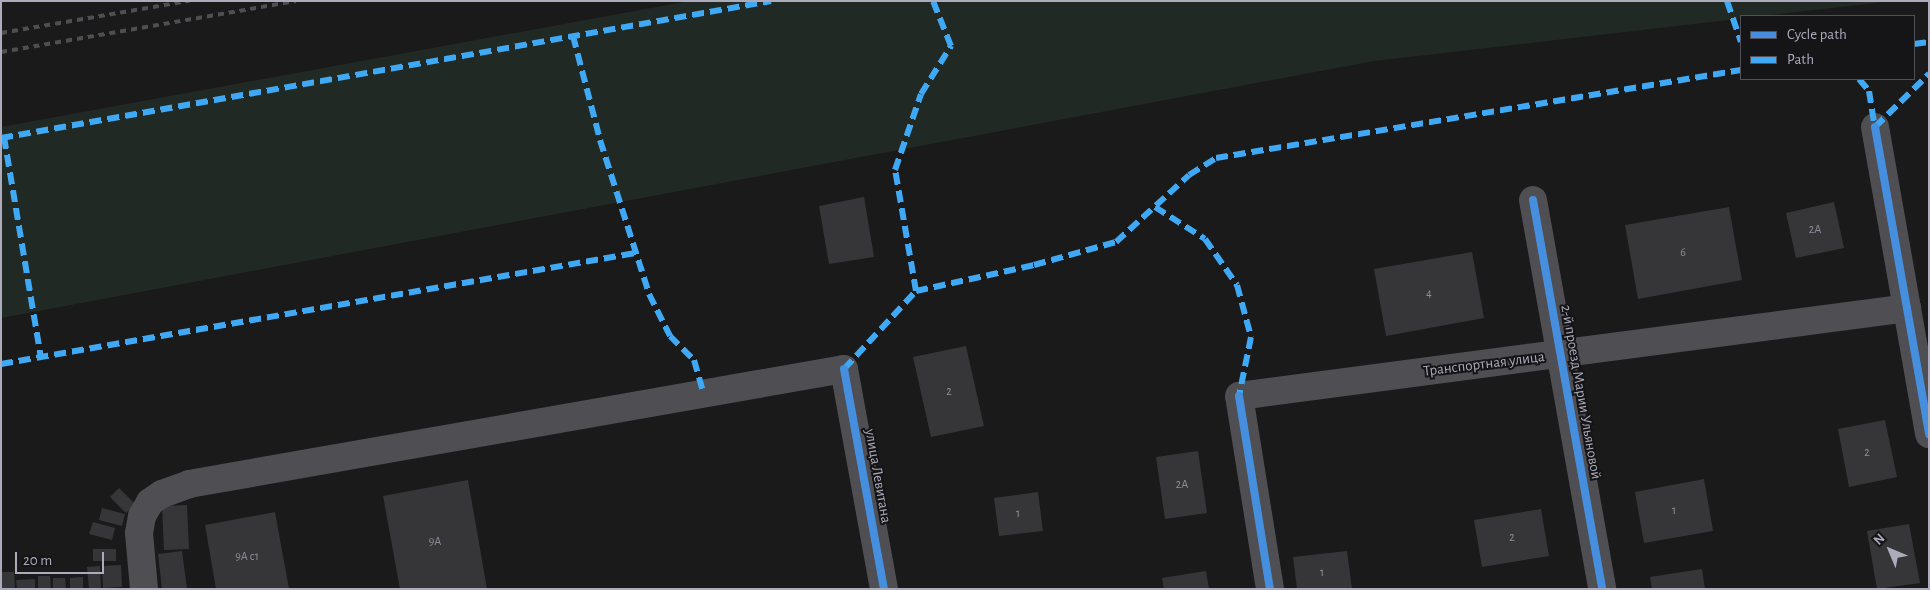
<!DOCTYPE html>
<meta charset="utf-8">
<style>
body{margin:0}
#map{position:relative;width:1930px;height:590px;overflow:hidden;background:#1a1a1a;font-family:"Alegreya Sans",sans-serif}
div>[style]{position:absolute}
.green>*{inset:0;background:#212924}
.building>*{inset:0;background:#363638}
.minor>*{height:28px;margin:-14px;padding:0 14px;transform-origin:14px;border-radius:14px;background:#4e4e53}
.rail>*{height:4px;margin-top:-2px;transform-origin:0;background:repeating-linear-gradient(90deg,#4f4f53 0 6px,transparent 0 11px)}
.quiet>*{height:6px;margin-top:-3px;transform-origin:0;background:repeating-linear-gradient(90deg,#3fa9f5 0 12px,transparent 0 18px)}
.cycleway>*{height:8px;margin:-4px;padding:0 4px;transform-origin:4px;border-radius:4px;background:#468fdf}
span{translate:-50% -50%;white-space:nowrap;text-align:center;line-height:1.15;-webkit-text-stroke:4px #151416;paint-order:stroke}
.number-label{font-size:12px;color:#8e8e9a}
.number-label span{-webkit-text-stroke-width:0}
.street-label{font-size:15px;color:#ababbb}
.frame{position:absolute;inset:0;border:2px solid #ababbb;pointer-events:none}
.legend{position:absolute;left:1740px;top:15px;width:175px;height:65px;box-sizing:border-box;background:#151416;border:1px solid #515058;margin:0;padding:6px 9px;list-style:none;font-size:15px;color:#ababbb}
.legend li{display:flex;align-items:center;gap:10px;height:25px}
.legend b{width:25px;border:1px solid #515058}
.north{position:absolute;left:1865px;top:525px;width:50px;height:50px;-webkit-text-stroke:4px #151416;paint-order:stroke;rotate:315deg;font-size:14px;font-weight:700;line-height:20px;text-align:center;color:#ababbb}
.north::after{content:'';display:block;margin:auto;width:18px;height:22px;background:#ababbb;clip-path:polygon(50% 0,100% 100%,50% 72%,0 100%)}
.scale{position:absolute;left:15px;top:552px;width:89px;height:22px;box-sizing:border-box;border:2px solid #ababbb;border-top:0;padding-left:6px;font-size:15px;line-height:18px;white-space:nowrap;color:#ababbb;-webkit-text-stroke:4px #151416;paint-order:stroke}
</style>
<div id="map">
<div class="green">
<div style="clip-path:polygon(689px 1px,1892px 1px,1374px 61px,1px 318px,1px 127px)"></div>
</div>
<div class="building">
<div style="clip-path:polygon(864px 197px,874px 257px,829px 264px,819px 206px)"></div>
<div style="clip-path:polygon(1834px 202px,1844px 248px,1796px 258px,1786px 213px)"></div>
<div style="clip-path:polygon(1729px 207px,1742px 280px,1638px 299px,1625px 225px)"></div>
<div style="clip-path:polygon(1472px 252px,1484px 318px,1386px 336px,1374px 269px)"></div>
<div style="clip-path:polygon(966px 346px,984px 426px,931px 437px,913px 357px)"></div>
<div style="clip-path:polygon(1885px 420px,1897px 477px,1849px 487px,1838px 429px)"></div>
<div style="clip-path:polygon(1198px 451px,1207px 513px,1165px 519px,1156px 457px)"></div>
<div style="clip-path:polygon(1704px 479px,1713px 531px,1644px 543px,1635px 492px)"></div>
<div style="clip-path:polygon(468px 480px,487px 589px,400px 589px,383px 496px)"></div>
<div style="clip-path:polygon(119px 488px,135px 504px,126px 513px,110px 497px)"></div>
<div style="clip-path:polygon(1038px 492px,1043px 531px,999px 536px,994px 498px)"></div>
<div style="clip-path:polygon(187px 505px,189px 549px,164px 550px,162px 506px)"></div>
<div style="clip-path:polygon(102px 508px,125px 514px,122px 526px,99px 520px)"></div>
<div style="clip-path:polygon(1541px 509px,1549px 556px,1482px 567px,1474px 520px)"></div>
<div style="clip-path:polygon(275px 512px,289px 589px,216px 589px,205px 525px)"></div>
<div style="clip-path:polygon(93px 522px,115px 528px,112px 540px,89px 534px)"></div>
<div style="clip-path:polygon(1909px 524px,1920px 583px,1877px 589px,1867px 531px)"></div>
<div style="clip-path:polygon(93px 549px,116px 549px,116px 561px,93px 561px)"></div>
<div style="clip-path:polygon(182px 551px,187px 589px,162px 589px,158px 554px)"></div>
<div style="clip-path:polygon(1347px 551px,1352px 589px,1297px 589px,1293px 557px)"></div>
<div style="clip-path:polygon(121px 565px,122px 587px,103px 588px,102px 566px)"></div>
<div style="clip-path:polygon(100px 566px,101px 589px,89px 589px,87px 567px)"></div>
<div style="clip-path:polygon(1702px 569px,1705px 589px,1652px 589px,1650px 577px)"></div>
<div style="clip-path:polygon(1206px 571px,1209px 589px,1164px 589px,1162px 578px)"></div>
<div style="clip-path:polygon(1px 572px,14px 572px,15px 589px,1px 589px)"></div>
<div style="clip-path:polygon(38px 576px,50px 576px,51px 589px,38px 589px)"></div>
<div style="clip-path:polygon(83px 577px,83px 589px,70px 589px,70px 578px)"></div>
<div style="clip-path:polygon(53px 578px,65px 578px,66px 589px,53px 589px)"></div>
<div style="clip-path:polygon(35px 579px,35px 589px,17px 589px,16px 580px)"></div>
</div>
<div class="minor">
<div style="left:1875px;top:127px;width:312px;rotate:80deg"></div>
<div style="left:1533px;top:200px;width:395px;rotate:79.9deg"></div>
<div style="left:144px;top:589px;width:56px;rotate:-95.1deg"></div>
<div style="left:139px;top:533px;width:17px;rotate:-80deg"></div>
<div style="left:142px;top:516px;width:16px;rotate:-60deg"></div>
<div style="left:150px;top:502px;width:14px;rotate:-34deg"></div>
<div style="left:162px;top:494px;width:29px;rotate:-20deg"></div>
<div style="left:189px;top:484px;width:665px;rotate:-9.96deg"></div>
<div style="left:844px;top:369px;width:224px;rotate:79.7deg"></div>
<div style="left:1270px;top:589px;width:195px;rotate:-99.1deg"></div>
<div style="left:1239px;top:396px;width:674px;rotate:-7.5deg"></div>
</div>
<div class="rail">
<div style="left:1px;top:33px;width:191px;rotate:-9.7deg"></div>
<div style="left:1px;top:52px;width:299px;rotate:-9.8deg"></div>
</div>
<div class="quiet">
<div style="left:1727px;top:1px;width:43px;rotate:71.1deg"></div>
<div style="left:573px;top:36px;width:107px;rotate:75.4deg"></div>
<div style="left:600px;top:140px;width:162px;rotate:72.3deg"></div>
<div style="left:649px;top:294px;width:47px;rotate:63.4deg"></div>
<div style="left:670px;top:336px;width:34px;rotate:45deg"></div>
<div style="left:694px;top:360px;width:33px;rotate:74deg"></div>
<div style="left:1914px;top:44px;width:15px;rotate:-8deg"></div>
<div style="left:1859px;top:79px;width:16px;rotate:50deg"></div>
<div style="left:1869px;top:91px;width:36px;rotate:81deg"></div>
<div style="left:1875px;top:127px;width:76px;rotate:-44.5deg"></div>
<div style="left:4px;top:137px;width:223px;rotate:80.5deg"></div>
<div style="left:1px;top:138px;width:782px;rotate:-10.09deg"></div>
<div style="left:1155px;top:207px;width:59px;rotate:32.6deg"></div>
<div style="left:1205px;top:239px;width:56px;rotate:55.2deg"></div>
<div style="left:1237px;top:285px;width:54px;rotate:74.9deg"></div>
<div style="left:1251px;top:337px;width:60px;rotate:101.5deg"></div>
<div style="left:916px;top:291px;width:123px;rotate:-99.8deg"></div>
<div style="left:895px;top:170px;width:80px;rotate:-71.1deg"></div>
<div style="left:921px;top:94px;width:57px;rotate:-58deg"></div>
<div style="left:951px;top:46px;width:48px;rotate:-111.8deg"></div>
<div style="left:1px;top:364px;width:644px;rotate:-9.93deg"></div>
<div style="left:844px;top:369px;width:106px;rotate:-47.3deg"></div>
<div style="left:916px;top:291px;width:121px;rotate:-12.4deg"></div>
<div style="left:1034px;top:265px;width:85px;rotate:-15.7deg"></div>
<div style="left:1116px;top:242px;width:99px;rotate:-42.5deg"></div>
<div style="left:1189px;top:175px;width:32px;rotate:-32deg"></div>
<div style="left:1216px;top:158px;width:532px;rotate:-9.52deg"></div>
</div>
<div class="cycleway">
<div style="left:1875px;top:127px;width:312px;rotate:80deg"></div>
<div style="left:1533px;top:200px;width:395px;rotate:79.9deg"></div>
<div style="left:844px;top:369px;width:224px;rotate:79.7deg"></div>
<div style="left:1239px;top:396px;width:195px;rotate:80.9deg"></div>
</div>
<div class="number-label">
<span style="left:1815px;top:230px">2А</span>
<span style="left:1683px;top:253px">6</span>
<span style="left:1429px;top:294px">4</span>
<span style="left:949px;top:392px">2</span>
<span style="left:1867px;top:453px">2</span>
<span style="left:1182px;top:485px">2А</span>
<span style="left:1674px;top:511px">1</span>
<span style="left:1018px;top:514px">1</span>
<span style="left:1512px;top:538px">2</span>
<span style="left:435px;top:542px">9А</span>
<span style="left:247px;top:557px">9А с1</span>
<span style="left:1322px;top:573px">1</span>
</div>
<div class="street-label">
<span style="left:1484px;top:364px;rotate:-7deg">Транспортная улица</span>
<span style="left:1581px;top:392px;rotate:80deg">2-й проезд Марии Ульяновой</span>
<span style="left:878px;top:476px;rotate:80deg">улица Левитана</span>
</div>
<div class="frame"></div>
<ul class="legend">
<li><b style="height:6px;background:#468fdf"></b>Cycle path</li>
<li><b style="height:6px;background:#3fa9f5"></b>Path</li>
</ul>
<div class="north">N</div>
<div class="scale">20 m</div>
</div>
